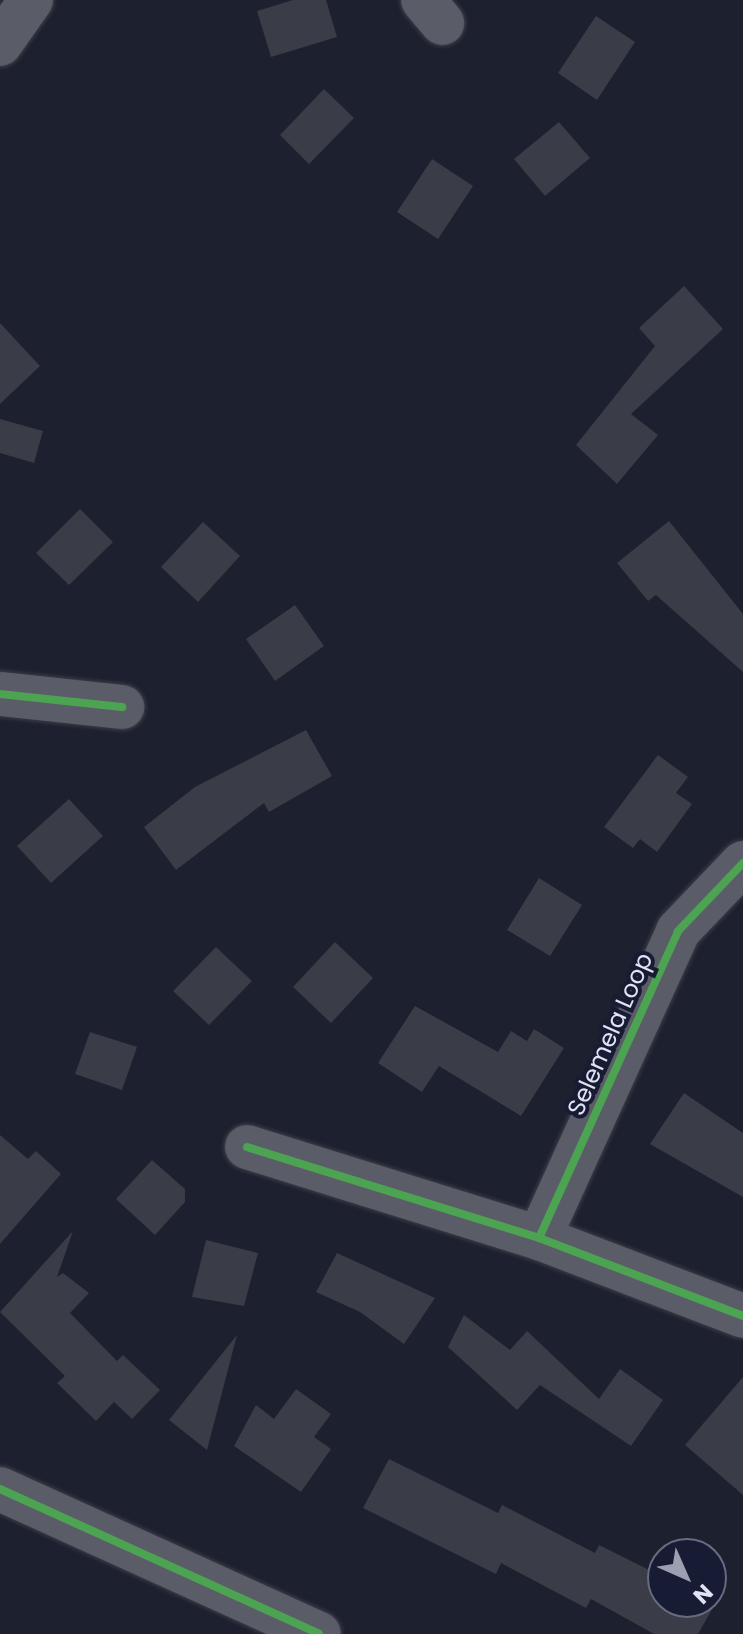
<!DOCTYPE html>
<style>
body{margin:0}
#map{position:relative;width:743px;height:1634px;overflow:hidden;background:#1d202e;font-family:Poppins,sans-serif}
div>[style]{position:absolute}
.building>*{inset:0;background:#3a3c47}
.roads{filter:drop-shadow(0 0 2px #3c3d4a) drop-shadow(0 0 2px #3c3d4a)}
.minor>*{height:44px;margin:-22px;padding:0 22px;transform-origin:22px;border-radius:22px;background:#5a5c67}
.cycleway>*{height:8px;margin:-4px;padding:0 4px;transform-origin:4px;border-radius:4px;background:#4ca352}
span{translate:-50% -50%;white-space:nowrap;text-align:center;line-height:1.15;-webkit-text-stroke:8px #171c34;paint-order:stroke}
.street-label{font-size:24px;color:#dfe3f4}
.north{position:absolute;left:647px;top:1538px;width:80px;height:80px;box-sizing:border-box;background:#171c34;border:2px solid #676c81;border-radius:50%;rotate:135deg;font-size:22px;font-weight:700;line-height:32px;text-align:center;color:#dfe3f4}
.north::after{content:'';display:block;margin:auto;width:28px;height:36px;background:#9b9faf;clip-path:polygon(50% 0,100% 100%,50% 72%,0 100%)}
</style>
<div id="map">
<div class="building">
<div style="clip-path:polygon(293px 0,326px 0,337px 37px,271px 57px,257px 11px)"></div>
<div style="clip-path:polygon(596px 16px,635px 42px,597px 100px,558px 73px)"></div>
<div style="clip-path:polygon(324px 89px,354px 118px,309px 164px,280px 135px)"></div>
<div style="clip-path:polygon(559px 122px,590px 158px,545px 196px,514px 159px)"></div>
<div style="clip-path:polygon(432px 159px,473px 186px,438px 239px,397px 212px)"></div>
<div style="clip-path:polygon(684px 286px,723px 329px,631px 414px,658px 435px,617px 484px,576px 445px,655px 346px,639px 328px)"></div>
<div style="clip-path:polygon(0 323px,40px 366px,0 404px)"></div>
<div style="clip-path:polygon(0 419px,43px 431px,34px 463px,0 453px)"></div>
<div style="clip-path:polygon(80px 509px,113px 542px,69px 585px,36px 553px)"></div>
<div style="clip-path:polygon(669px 521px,743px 614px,743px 672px,656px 595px,648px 601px,617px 563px)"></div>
<div style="clip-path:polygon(203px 522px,240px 556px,198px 602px,161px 567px)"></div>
<div style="clip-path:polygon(295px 605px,324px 646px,275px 681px,246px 639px)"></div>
<div style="clip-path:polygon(306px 730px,332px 776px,269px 812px,264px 803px,176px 870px,144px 827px,195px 787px)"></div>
<div style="clip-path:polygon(658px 755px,688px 777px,676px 793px,692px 804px,657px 852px,640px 839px,633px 848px,604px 827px)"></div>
<div style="clip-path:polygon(69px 799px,103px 836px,51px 883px,17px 846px)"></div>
<div style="clip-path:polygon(539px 878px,582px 905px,550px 956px,507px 930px)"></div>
<div style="clip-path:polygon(335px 942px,373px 978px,331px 1023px,293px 987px)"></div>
<div style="clip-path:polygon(216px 947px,252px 981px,209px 1025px,173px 991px)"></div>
<div style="clip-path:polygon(415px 1006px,498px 1052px,511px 1031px,527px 1041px,534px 1029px,564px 1048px,521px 1116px,439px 1066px,422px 1092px,378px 1063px)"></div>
<div style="clip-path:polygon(90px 1032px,137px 1047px,122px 1090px,75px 1074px)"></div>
<div style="clip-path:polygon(684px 1093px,743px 1133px,743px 1197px,650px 1144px)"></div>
<div style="clip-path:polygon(0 1135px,28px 1159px,36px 1151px,61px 1174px,0 1244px)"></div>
<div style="clip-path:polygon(152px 1160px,185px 1189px,185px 1202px,155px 1235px,116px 1199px)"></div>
<div style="clip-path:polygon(73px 1231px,57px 1277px,63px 1273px,89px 1293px,70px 1313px,117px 1361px,123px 1355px,160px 1390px,132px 1419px,114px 1402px,96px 1421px,57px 1383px,65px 1376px,0 1312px)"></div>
<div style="clip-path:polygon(206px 1240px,258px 1253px,244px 1306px,192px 1297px)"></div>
<div style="clip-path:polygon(337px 1253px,435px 1298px,404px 1344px,360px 1312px,316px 1292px)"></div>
<div style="clip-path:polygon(464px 1315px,510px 1350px,527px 1331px,599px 1399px,620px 1369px,663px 1400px,631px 1446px,540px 1385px,517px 1410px,448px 1347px)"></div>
<div style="clip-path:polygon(237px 1335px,207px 1450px,169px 1420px)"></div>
<div style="clip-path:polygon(743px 1377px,743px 1495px,685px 1445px)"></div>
<div style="clip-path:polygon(296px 1389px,331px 1414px,314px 1437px,331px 1449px,301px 1492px,234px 1446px,256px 1405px,274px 1419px)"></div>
<div style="clip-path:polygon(389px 1459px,498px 1513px,502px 1505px,595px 1553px,599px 1545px,663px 1577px,663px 1602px,711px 1602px,711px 1592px,719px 1597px,698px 1634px,654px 1634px,591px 1599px,586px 1608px,501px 1563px,496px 1574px,363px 1508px)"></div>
</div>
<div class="roads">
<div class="minor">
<div style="left:423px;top:0;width:30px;rotate:50deg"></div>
<div style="left:0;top:44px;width:54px;rotate:-54.8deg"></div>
<div style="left:0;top:694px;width:123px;rotate:6.1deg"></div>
<div style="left:247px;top:1147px;width:306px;rotate:17.3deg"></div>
<div style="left:539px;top:1238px;width:218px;rotate:20.9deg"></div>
<div style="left:539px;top:1238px;width:337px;rotate:-65.6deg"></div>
<div style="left:678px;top:931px;width:94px;rotate:-46.3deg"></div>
<div style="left:0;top:1489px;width:350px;rotate:24.4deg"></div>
</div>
</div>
<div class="cycleway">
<div style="left:0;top:694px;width:123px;rotate:6.1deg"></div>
<div style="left:247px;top:1147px;width:306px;rotate:17.3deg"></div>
<div style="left:539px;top:1238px;width:218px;rotate:20.9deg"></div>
<div style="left:539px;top:1238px;width:337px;rotate:-65.6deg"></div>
<div style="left:678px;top:931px;width:94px;rotate:-46.3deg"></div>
<div style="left:0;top:1489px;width:350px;rotate:24.4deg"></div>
</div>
<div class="street-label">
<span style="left:610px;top:1034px;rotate:-66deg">Selemela Loop</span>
</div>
<div class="north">N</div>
</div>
